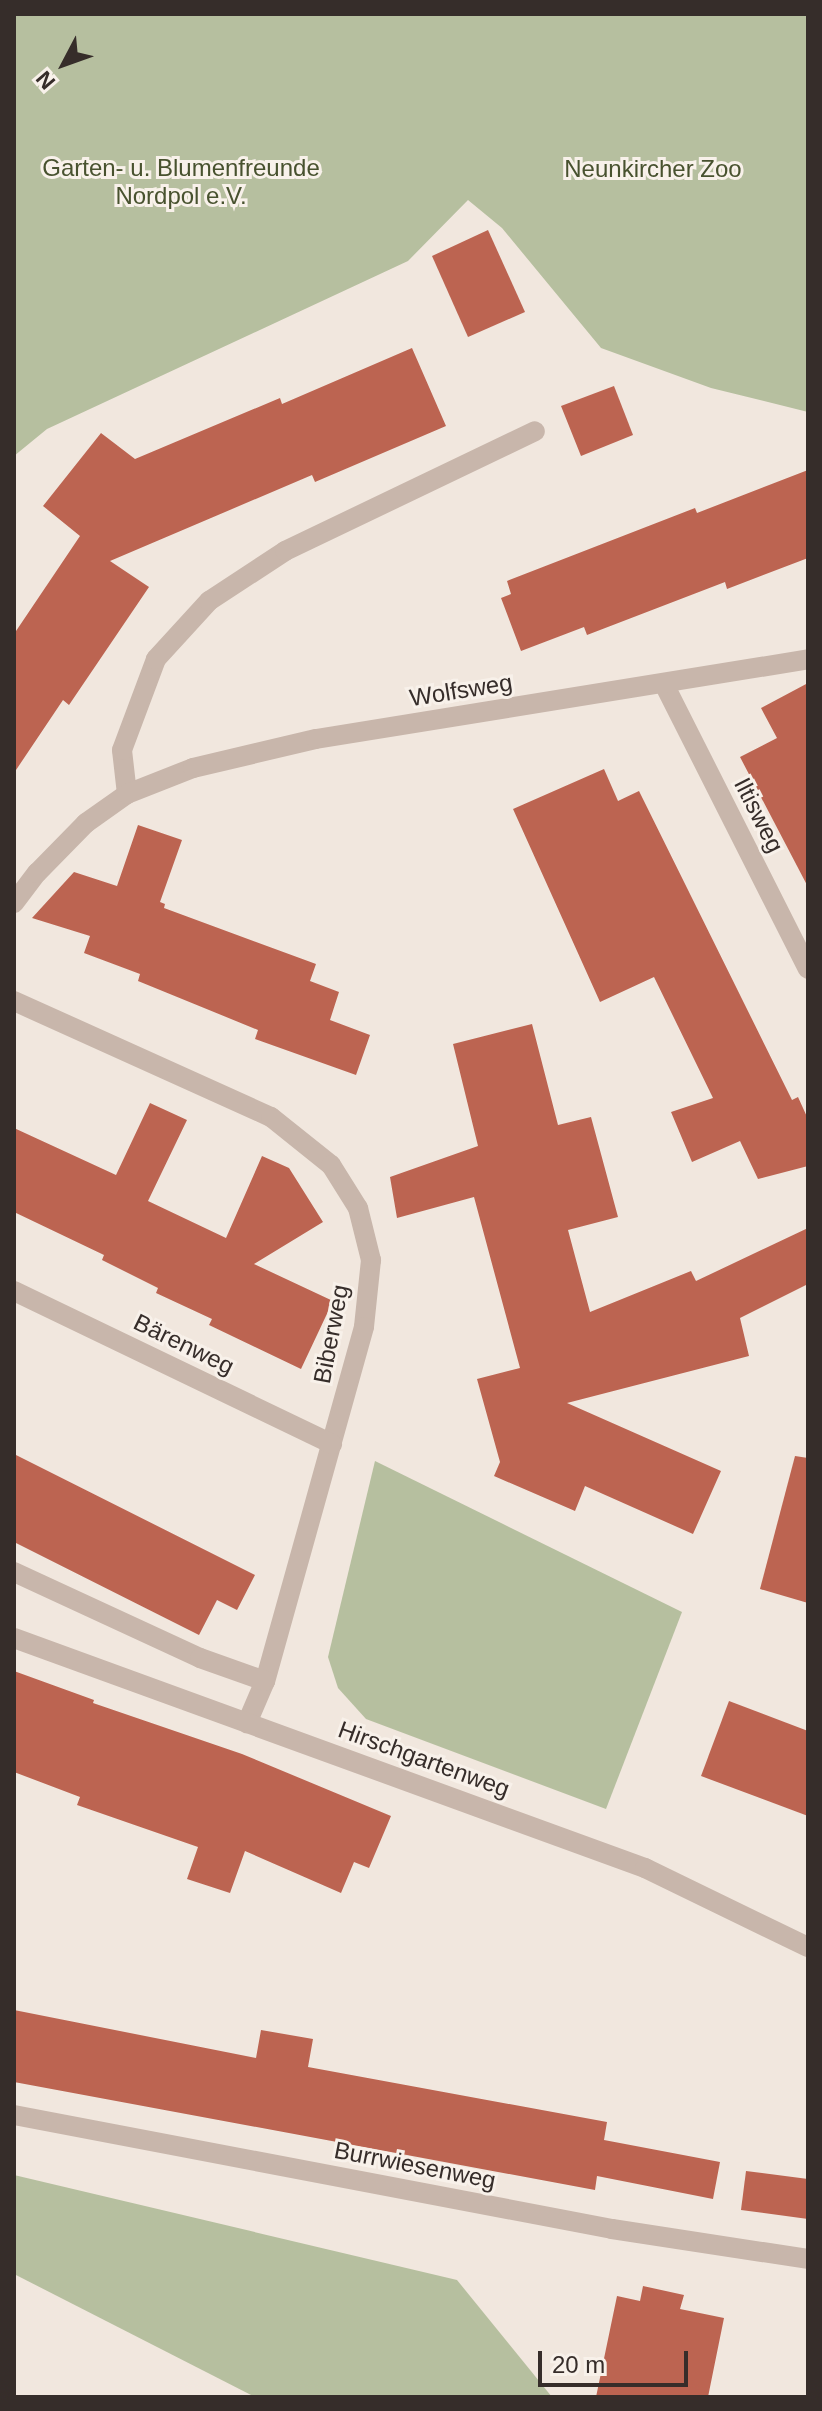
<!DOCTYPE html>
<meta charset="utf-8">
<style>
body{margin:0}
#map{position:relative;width:822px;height:2411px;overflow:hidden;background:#f1e7de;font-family:Arial,sans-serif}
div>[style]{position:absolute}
.green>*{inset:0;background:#b6bf9f}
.building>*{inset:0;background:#bc6451}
.minor>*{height:20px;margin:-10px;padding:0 10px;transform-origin:10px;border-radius:10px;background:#c8b6ab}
span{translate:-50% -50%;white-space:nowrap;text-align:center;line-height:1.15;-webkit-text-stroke:6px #f8f1ea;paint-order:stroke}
.park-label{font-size:24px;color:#48522f}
.street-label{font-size:24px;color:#362d2a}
.frame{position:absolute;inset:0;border:16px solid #362d2a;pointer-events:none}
.north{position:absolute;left:24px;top:24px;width:80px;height:80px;-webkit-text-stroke:6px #f8f1ea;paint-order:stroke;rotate:229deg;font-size:22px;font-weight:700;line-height:32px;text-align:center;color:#362d2a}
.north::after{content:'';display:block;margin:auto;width:28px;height:36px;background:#362d2a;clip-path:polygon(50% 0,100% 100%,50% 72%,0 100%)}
.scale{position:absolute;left:538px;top:2351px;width:150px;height:36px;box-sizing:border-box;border:4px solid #362d2a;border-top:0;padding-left:10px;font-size:24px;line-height:28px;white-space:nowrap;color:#362d2a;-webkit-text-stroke:6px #f8f1ea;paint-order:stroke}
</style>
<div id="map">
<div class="green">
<div style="clip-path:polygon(14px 14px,808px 14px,808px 412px,711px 388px,601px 348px,502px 228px,468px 200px,408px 261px,47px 429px,14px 456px)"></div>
<div style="clip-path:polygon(375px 1461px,682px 1612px,606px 1809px,366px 1719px,338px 1688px,328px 1657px)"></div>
<div style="clip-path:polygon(14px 2175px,457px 2280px,552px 2397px,255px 2397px,14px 2274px)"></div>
</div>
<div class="building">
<div style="clip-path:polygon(488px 230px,525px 312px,468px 337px,432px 256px)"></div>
<div style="clip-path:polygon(412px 348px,446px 426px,315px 482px,312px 475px,110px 561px,149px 587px,69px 705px,63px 700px,14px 773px,14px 634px,80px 536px,43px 506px,101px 433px,135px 459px,280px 398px,282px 404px)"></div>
<div style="clip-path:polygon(614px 386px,633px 435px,581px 456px,561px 406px)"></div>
<div style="clip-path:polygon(808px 470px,808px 558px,727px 589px,725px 582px,587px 635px,584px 627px,521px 651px,501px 598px,511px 594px,507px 581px,695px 508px,697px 513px)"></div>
<div style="clip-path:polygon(808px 683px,808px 887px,740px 757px,777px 738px,761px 708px)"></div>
<div style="clip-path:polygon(604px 769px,618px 801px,639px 791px,792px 1100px,798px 1097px,808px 1119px,808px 1166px,758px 1179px,740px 1141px,692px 1162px,671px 1112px,713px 1098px,654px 977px,600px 1002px,513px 809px)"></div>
<div style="clip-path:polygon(138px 825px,182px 840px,160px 902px,165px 904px,164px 908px,316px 964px,310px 981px,339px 992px,330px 1020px,370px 1035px,356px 1075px,255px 1039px,258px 1030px,138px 981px,140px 974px,84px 953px,90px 936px,32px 918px,74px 872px,117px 886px)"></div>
<div style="clip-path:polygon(532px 1024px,558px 1125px,591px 1117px,618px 1217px,568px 1230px,590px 1312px,691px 1271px,696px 1281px,808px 1228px,808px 1284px,740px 1318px,749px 1356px,567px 1403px,721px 1471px,693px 1534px,585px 1486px,575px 1511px,494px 1476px,500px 1462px,477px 1379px,520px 1368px,474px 1197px,397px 1218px,390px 1177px,478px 1146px,453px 1044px)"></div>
<div style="clip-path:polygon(150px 1103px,187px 1120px,148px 1201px,226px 1238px,262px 1156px,289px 1168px,323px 1222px,254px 1264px,333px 1301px,301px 1369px,209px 1325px,212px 1319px,156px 1293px,158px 1288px,102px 1260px,104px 1255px,14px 1212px,14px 1128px,116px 1175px)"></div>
<div style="clip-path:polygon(14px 1454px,255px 1575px,237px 1610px,217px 1600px,199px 1635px,14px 1542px)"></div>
<div style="clip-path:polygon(795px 1456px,808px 1458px,808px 1603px,760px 1589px)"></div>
<div style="clip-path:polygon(14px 1671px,94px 1700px,93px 1703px,242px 1754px,391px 1816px,369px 1868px,354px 1862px,341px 1893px,245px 1851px,230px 1893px,187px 1879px,198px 1847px,77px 1805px,80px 1797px,14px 1772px)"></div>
<div style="clip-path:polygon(729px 1701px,808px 1731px,808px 1816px,701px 1776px)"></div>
<div style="clip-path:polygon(14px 2010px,256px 2058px,261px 2030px,313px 2039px,308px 2067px,607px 2122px,604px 2140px,720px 2162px,713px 2199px,597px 2176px,595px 2190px,14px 2082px)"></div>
<div style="clip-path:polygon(746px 2171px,808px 2179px,808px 2219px,741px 2210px)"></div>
<div style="clip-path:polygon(643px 2286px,684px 2295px,680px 2309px,724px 2318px,708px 2397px,596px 2397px,617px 2296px,640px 2301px)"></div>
</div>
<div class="minor">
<div style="left:664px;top:684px;width:319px;rotate:63.2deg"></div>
<div style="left:127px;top:794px;width:44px;rotate:-96.5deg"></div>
<div style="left:122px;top:750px;width:97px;rotate:-69.5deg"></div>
<div style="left:156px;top:659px;width:79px;rotate:-47.6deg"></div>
<div style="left:209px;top:601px;width:91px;rotate:-33.3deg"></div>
<div style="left:285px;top:551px;width:277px;rotate:-25.6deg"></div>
<div style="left:14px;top:903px;width:38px;rotate:-53deg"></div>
<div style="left:37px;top:873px;width:70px;rotate:-45.6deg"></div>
<div style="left:86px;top:823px;width:50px;rotate:-35.3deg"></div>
<div style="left:127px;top:794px;width:71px;rotate:-21.5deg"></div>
<div style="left:193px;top:768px;width:126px;rotate:-13.3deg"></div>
<div style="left:316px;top:739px;width:498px;rotate:-9.2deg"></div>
<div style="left:14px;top:1001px;width:282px;rotate:24.3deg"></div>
<div style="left:271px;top:1117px;width:77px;rotate:38.7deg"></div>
<div style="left:331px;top:1165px;width:51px;rotate:57.9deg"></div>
<div style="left:358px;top:1208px;width:54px;rotate:76deg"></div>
<div style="left:371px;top:1260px;width:67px;rotate:96deg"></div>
<div style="left:364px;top:1327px;width:368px;rotate:105.6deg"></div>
<div style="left:265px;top:1681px;width:46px;rotate:113.2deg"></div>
<div style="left:14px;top:1291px;width:353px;rotate:25.7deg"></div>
<div style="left:14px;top:1572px;width:205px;rotate:24.8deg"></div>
<div style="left:200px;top:1658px;width:69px;rotate:19.5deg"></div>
<div style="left:14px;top:1638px;width:672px;rotate:20.03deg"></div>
<div style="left:645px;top:1868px;width:181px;rotate:25.9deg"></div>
<div style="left:14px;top:2115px;width:609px;rotate:10.79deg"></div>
<div style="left:612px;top:2229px;width:198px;rotate:8.7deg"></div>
</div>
<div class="park-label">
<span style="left:181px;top:182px">Garten- u. Blumenfreunde<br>Nordpol e.V.</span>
<span style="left:653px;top:169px">Neunkircher Zoo</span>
</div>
<div class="street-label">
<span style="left:461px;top:690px;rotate:-9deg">Wolfsweg</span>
<span style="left:759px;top:815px;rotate:63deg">Iltisweg</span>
<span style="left:331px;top:1334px;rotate:-79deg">Biberweg</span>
<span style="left:184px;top:1344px;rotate:26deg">Bärenweg</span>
<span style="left:424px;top:1759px;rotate:20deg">Hirschgartenweg</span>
<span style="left:415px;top:2165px;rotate:11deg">Burrwiesenweg</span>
</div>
<div class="frame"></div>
<div class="north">N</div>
<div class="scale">20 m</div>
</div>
